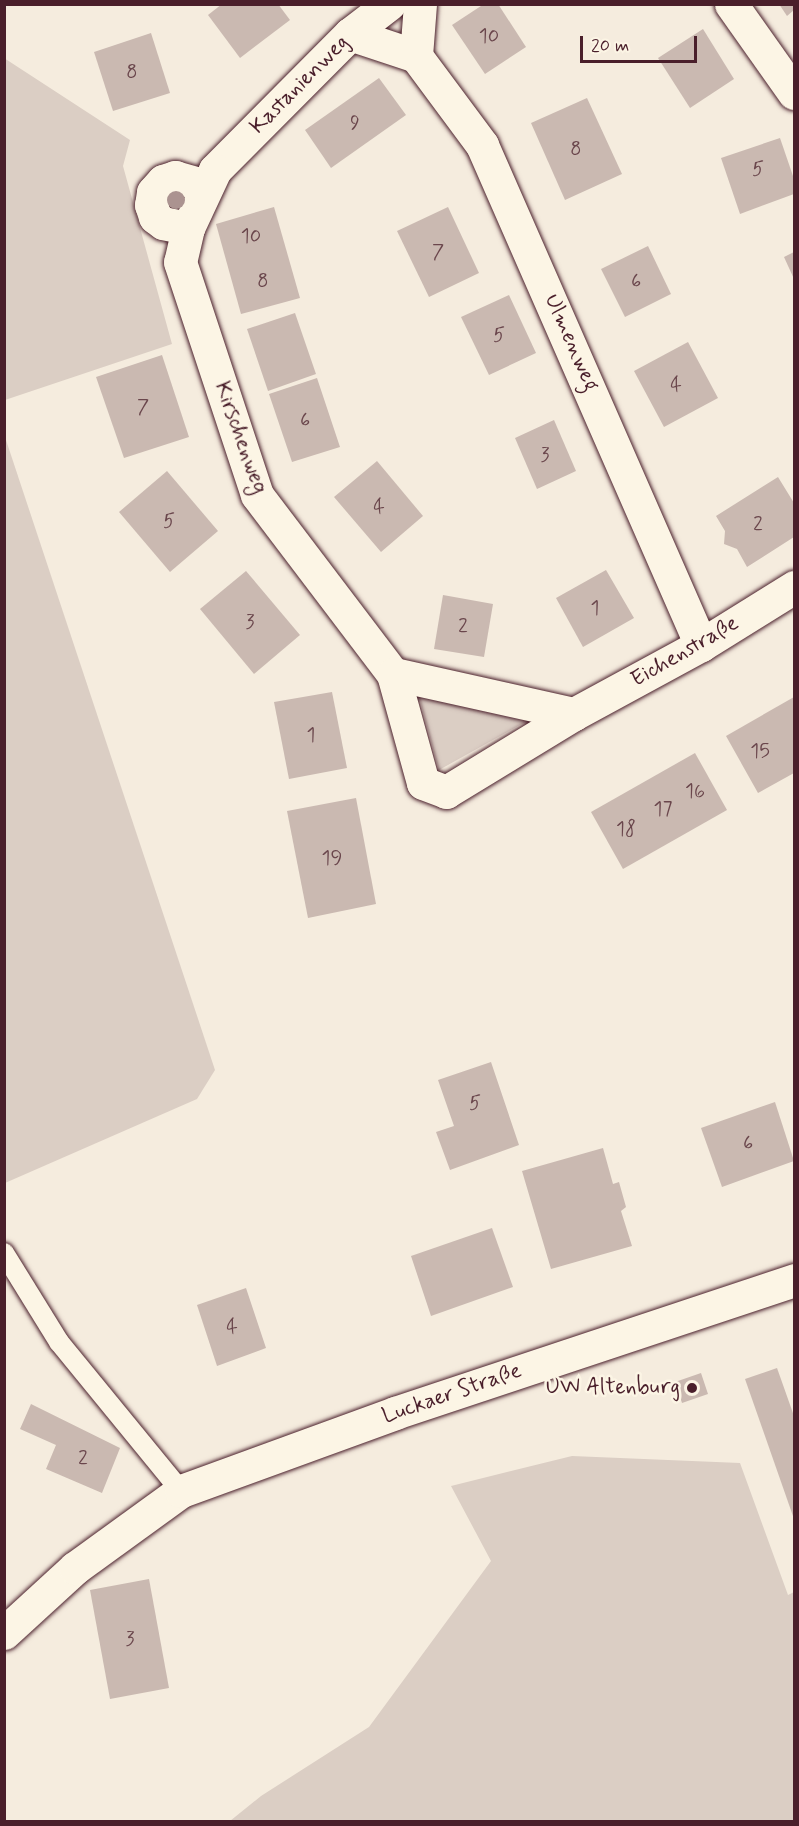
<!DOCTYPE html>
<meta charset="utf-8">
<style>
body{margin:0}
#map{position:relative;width:799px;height:1826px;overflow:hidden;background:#f5ecde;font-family:Mynerve,sans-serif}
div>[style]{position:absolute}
.green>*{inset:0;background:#dbcec4}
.building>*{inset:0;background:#cab9b1}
.roads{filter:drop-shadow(0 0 2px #4a1f2b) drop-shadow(0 0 2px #4a1f2b)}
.lane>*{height:20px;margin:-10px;padding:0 10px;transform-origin:10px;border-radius:10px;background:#fcf5e5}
.street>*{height:33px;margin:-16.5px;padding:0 16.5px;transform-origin:16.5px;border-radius:16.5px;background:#fcf5e5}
.secondary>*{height:33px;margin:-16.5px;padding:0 16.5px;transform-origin:16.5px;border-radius:16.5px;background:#fcf5e5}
.trees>*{width:18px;height:18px;margin:-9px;border-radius:50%;background:#ab9390}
.dots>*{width:16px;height:16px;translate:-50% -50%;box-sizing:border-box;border:3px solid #fcf5e5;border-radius:50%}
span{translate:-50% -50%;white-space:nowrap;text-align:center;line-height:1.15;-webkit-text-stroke:5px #fcf5e5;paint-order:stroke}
.number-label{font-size:20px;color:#6a464c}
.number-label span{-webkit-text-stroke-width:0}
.street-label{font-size:22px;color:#4a1f2b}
.poi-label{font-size:22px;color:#4a1f2b}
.right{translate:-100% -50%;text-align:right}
.frame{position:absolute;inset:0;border:6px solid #4a1f2b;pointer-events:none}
.scale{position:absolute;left:580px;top:36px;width:117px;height:27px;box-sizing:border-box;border:3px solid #4a1f2b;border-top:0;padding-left:8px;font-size:18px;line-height:21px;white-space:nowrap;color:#4a1f2b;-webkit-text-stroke:4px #fcf5e5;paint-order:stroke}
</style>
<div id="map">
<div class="green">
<div style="clip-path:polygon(4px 58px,130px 140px,123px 166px,172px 344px,5px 400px)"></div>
<div style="clip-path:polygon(4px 434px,215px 1070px,197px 1099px,5px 1183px)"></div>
<div style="clip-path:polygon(419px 696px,527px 721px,439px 770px)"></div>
<div style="clip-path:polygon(572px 1456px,740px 1463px,788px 1595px,794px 1592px,794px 1821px,230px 1821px,261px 1796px,369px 1727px,491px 1561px,451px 1486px)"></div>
</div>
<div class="building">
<div style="clip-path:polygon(222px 4px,278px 4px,290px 20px,240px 58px,208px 15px)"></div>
<div style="clip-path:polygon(484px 4px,498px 4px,526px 47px,485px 74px,452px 25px)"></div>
<div style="clip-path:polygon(779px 4px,794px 4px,794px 10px,787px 16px)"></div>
<div style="clip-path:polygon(703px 29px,734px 79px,690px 108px,658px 58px)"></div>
<div style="clip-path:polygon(151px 33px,170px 93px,113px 111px,94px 52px)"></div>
<div style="clip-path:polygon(379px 78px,406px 115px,331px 168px,305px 130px)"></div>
<div style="clip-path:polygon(587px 98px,622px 174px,565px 200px,531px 123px)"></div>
<div style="clip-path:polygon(780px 138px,794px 179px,794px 194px,740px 214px,721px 158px)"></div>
<div style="clip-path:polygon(274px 207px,300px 298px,241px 314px,216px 224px)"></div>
<div style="clip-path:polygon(448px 207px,479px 273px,429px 297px,397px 231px)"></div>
<div style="clip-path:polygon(648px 246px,671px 294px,625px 317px,601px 269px)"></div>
<div style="clip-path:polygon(794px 252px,794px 279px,784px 257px)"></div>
<div style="clip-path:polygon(509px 295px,536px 353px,489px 375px,461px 317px)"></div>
<div style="clip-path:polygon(295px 313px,316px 374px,268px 391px,247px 329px)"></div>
<div style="clip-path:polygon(688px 342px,718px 398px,664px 427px,634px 371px)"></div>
<div style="clip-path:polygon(162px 355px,189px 437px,124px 458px,96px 377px)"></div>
<div style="clip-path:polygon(317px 378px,340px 447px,292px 462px,269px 394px)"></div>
<div style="clip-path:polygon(554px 420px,576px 471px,537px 489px,515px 438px)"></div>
<div style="clip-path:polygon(377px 461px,423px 516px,381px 552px,334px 497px)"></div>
<div style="clip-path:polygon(167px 471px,218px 531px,170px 572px,119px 512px)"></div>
<div style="clip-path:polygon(778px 477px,794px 503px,794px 537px,747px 567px,737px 549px,724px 544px,725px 531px,716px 516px)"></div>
<div style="clip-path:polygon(606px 570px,634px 618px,583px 647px,556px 598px)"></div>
<div style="clip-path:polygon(246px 571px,300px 635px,254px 674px,200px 609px)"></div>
<div style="clip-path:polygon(443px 595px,493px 604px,484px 657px,434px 649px)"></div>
<div style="clip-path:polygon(332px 692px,347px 768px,289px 779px,274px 702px)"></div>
<div style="clip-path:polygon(794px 697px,794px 773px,758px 793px,726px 736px)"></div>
<div style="clip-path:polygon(695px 753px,727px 810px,623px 869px,591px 812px)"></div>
<div style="clip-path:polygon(356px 798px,376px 904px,308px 918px,287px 811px)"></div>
<div style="clip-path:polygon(491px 1062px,519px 1145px,450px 1170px,436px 1132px,454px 1126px,438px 1080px)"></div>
<div style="clip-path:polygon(775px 1102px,794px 1161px,722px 1187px,701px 1128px)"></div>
<div style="clip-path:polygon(603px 1148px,613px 1184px,619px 1182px,626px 1207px,621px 1211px,632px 1246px,551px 1269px,522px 1171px)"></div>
<div style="clip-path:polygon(492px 1228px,513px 1287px,431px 1316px,411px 1256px)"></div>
<div style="clip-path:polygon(246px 1288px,266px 1348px,217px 1366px,197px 1305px)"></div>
<div style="clip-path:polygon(777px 1368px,794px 1416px,794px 1519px,745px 1379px)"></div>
<div style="clip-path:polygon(701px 1373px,708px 1394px,682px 1403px,675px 1382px)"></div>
<div style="clip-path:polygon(31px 1404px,120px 1448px,102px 1493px,46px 1469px,56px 1445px,20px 1429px)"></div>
<div style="clip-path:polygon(149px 1579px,169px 1688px,110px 1699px,90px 1590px)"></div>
</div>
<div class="roads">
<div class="lane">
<div style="left:4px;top:1253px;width:105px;rotate:58.3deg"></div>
<div style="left:59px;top:1342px;width:193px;rotate:50.7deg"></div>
</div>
<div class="street">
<div style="left:389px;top:4px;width:49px;rotate:142.4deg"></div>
<div style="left:350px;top:34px;width:192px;rotate:134.8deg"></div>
<div style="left:215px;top:170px;width:64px;rotate:115deg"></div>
<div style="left:188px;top:228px;width:35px;rotate:103deg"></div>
<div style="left:180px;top:262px;width:245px;rotate:71.7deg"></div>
<div style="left:257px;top:495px;width:225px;rotate:52.8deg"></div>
<div style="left:393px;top:674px;width:113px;rotate:74.6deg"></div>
<div style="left:423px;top:783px;width:25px;rotate:21deg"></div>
<div style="left:446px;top:792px;width:150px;rotate:-31.4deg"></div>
<div style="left:574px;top:714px;width:185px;rotate:-167.5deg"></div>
<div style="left:420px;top:4px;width:52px;rotate:94.4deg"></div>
<div style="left:416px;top:56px;width:111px;rotate:53.4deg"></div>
<div style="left:482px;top:145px;width:546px;rotate:66.35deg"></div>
<div style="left:731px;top:4px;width:109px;rotate:54.7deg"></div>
<div style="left:350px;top:34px;width:70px;rotate:18.4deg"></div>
<div style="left:188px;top:228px;width:25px;rotate:-169deg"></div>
<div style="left:163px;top:223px;width:10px;rotate:-143deg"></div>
<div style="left:155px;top:217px;width:13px;rotate:-108deg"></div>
<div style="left:151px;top:205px;width:13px;rotate:-81deg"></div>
<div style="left:153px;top:192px;width:15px;rotate:-48deg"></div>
<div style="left:163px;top:181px;width:13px;rotate:-18deg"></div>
<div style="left:175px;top:177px;width:33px;rotate:16deg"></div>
<div style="left:574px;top:714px;width:145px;rotate:-28.5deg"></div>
<div style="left:701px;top:645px;width:110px;rotate:-31.9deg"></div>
</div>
<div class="secondary">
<div style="left:4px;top:1633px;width:96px;rotate:-42.5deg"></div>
<div style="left:75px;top:1568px;width:131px;rotate:-36deg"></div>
<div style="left:181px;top:1491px;width:228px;rotate:-20deg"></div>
<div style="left:395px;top:1413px;width:421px;rotate:-18.4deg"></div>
</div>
</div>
<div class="trees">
<div style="left:176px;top:200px"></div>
</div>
<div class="dots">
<div style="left:692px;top:1388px;background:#4a1f2b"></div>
</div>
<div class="number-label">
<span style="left:489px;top:36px">10</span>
<span style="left:132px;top:72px">8</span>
<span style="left:355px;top:123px">9</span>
<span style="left:576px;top:149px">8</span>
<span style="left:758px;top:169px">5</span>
<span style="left:251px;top:236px">10</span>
<span style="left:438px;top:252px">7</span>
<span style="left:263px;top:281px">8</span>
<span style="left:636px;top:281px">6</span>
<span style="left:499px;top:335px">5</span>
<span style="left:676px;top:385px">4</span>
<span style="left:143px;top:407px">7</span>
<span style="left:305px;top:420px">6</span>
<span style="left:545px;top:455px">3</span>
<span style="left:379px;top:507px">4</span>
<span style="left:169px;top:521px">5</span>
<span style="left:758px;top:524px">2</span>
<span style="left:595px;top:608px">1</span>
<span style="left:250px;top:622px">3</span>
<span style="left:463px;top:626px">2</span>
<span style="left:311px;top:735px">1</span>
<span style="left:760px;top:751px">15</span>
<span style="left:695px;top:791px">16</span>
<span style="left:663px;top:809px">17</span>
<span style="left:626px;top:829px">18</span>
<span style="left:332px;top:858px">19</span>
<span style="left:475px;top:1103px">5</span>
<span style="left:748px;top:1143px">6</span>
<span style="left:232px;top:1327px">4</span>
<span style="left:83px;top:1458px">2</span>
<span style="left:130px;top:1639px">3</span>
</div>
<div class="street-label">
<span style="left:300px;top:85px;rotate:-45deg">Kastanienweg</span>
<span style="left:571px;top:343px;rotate:66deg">Ulmenweg</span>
<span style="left:240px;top:438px;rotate:70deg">Kirschenweg</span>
<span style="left:685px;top:652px;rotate:-30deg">Eichenstraße</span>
<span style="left:452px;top:1394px;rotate:-19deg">Luckaer Straße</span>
</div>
<div class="poi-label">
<span class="right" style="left:680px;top:1388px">UW Altenburg</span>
</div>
<div class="frame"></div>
<div class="scale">20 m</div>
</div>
